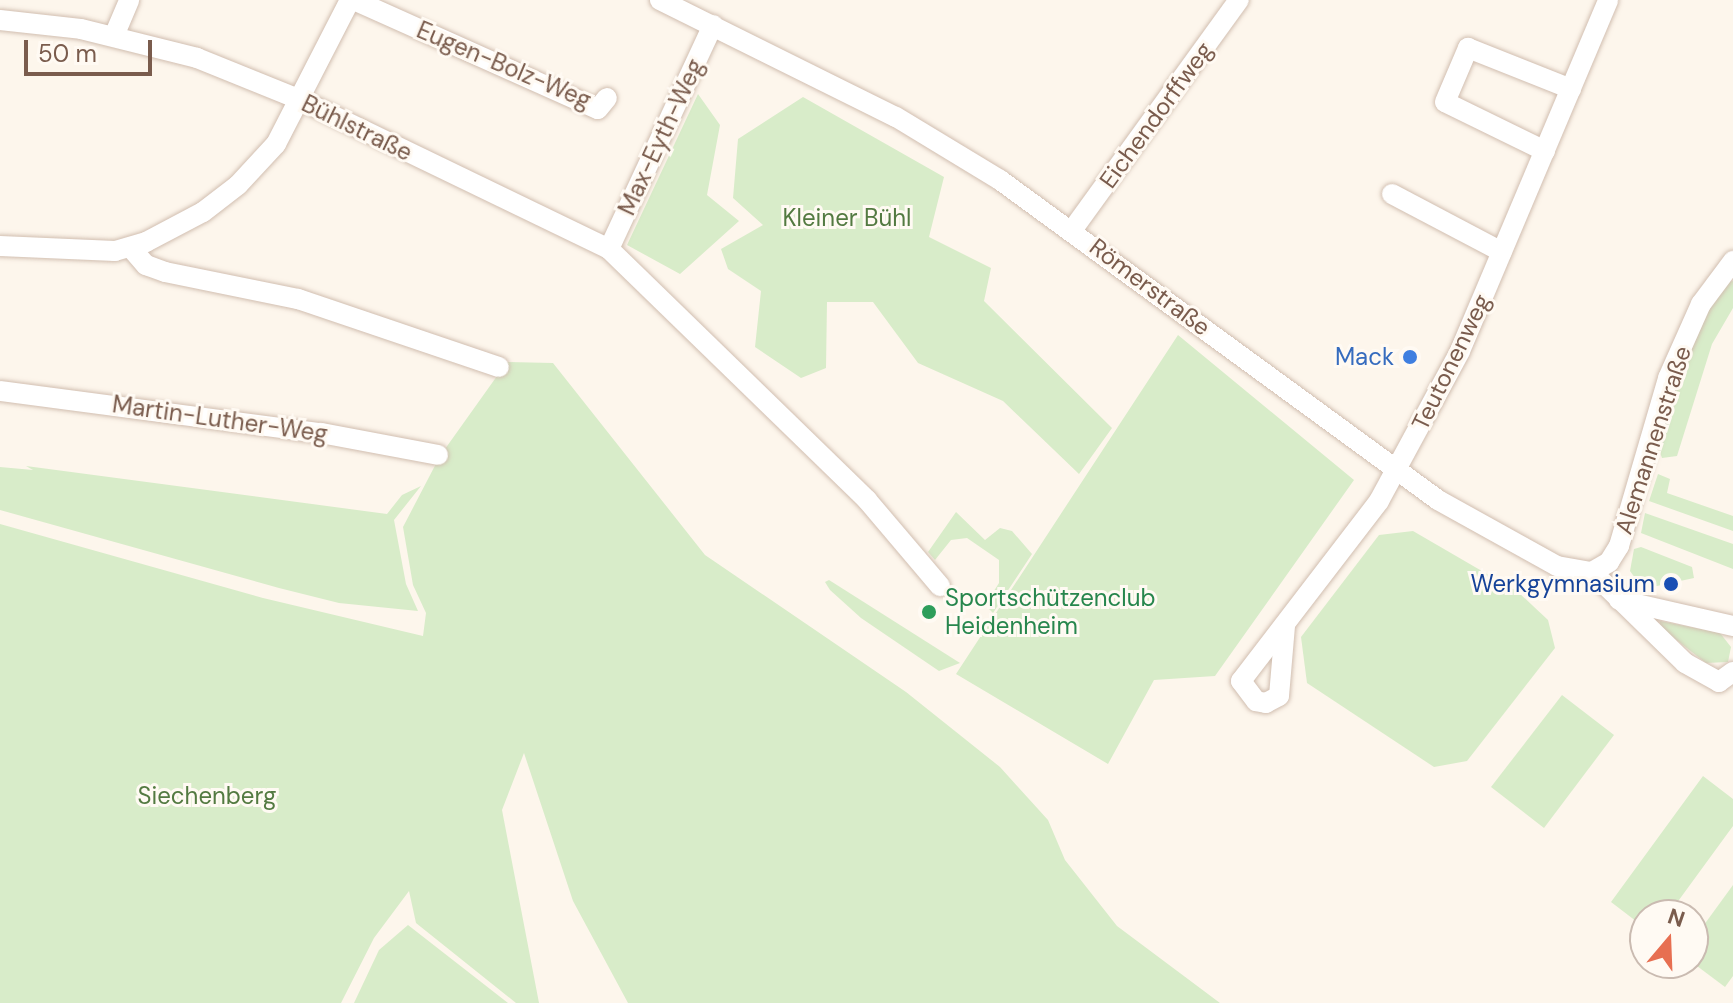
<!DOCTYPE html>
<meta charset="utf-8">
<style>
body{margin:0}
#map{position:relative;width:1733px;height:1003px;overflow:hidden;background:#fdf6ec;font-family:"DM Sans",sans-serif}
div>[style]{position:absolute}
.green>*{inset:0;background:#d8ecc9}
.roads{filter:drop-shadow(0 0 2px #d1beb0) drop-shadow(0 0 2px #d1beb0)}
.minor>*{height:20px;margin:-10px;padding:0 10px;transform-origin:10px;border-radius:10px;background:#fff}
.dots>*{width:22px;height:22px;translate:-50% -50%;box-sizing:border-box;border:4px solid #fffaf3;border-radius:50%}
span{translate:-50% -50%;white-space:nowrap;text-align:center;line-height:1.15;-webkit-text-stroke:6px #fffaf3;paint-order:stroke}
.street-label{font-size:24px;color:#7a5c4d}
.park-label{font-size:24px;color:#537a41}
.shop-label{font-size:24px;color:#366cbe}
.right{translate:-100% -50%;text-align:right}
.transit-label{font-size:24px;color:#164399}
.leisure-label{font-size:24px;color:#27864d}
.left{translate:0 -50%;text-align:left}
.north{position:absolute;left:1629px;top:899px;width:80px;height:80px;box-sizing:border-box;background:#fffaf3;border:2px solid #cabbb1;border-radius:50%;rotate:19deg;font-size:22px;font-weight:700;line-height:32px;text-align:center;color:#7a5c4d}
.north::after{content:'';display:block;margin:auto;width:28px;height:36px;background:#e76f51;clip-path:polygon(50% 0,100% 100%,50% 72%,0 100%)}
.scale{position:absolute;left:24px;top:40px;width:128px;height:36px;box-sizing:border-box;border:4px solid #7a5c4d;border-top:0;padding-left:10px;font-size:24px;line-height:28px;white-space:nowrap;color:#7a5c4d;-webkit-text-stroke:6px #fffaf3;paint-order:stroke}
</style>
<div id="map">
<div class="green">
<div style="clip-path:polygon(698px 94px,720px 125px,707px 195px,739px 221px,680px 274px,627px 245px)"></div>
<div style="clip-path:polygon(803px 97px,944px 177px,929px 237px,991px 268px,984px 301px,1112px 428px,1079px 474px,1003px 401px,918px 363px,873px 302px,827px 302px,826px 368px,801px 378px,755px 347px,761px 291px,728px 269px,721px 249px,763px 225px,733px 198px,738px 139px)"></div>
<div style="clip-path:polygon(1733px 281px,1733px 308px,1712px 344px,1677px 456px,1662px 458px,1658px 447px,1688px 349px,1720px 284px)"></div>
<div style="clip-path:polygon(1178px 335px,1354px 480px,1215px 676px,1154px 680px,1108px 764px,956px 674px)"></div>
<div style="clip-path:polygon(507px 362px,553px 363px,705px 555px,906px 692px,1000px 767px,1048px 820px,1065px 860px,1117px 926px,1220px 1003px,628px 1003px,573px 901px,524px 753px,502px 810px,539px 1003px,516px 1003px,416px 923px,409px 891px,374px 938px,341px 1003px,0 1003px,0 524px,263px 598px,423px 636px,426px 613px,413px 585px,403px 527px,440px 456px)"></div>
<div style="clip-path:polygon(26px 466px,387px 514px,402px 495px,421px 486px,394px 520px,406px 584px,418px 611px,339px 603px,279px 588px,0 510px,0 467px,33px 470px)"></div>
<div style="clip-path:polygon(1658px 474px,1670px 479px,1667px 493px,1733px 516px,1733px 531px,1649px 501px)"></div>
<div style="clip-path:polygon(956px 512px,985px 540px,1000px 528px,1012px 531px,1032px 554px,993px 613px,985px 605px,999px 583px,999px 560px,967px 538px,951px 540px,935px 560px,928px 552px)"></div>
<div style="clip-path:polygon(1645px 513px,1733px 544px,1733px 569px,1641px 533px)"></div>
<div style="clip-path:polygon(1413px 531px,1518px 592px,1548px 620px,1555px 648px,1467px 761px,1434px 767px,1307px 683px,1301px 637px,1379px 535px)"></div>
<div style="clip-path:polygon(1641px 547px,1692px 567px,1694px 578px,1643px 589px,1630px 571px,1634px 549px)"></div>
<div style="clip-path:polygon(829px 580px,960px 663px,939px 671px,861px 618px,830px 590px,825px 582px)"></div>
<div style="clip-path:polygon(1660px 621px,1720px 633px,1731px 647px,1728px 662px,1706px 663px,1660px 627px)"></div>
<div style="clip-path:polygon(1562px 695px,1614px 735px,1544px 828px,1491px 787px)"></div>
<div style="clip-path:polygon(1703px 776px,1733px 799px,1733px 826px,1668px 915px,1645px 915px,1645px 928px,1611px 902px)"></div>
<div style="clip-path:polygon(1733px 885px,1733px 976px,1725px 987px,1693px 963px,1693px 940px)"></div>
<div style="clip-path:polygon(408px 925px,508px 1003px,354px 1003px,379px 950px)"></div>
</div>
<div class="roads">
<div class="minor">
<div style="left:354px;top:0;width:267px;rotate:24.1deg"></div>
<div style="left:598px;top:109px;width:14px;rotate:-51deg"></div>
<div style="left:660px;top:0;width:263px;rotate:26.4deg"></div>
<div style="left:896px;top:117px;width:122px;rotate:31.2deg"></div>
<div style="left:1000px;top:180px;width:542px;rotate:36.15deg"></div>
<div style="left:1438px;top:500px;width:136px;rotate:29deg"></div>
<div style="left:1557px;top:566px;width:36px;rotate:10deg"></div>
<div style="left:1592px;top:572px;width:130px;rotate:44.4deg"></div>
<div style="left:1685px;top:663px;width:39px;rotate:29deg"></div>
<div style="left:1719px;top:682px;width:17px;rotate:-36deg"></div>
<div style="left:0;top:20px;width:81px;rotate:6.3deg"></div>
<div style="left:81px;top:29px;width:120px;rotate:14deg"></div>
<div style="left:197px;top:58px;width:112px;rotate:22deg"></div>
<div style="left:301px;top:100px;width:342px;rotate:25.8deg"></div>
<div style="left:609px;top:249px;width:360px;rotate:44.2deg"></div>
<div style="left:867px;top:500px;width:113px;rotate:49.7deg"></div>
<div style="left:114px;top:36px;width:39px;rotate:-67deg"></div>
<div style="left:1545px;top:151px;width:111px;rotate:-153.9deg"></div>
<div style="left:1445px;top:102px;width:59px;rotate:-66.9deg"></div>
<div style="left:1468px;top:48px;width:111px;rotate:21.7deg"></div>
<div style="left:1392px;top:194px;width:124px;rotate:27.8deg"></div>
<div style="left:1073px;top:229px;width:283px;rotate:-54.1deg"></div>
<div style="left:0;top:246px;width:115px;rotate:2.5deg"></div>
<div style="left:115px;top:251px;width:32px;rotate:-16deg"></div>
<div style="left:146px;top:242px;width:64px;rotate:-27.8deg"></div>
<div style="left:203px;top:212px;width:44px;rotate:-37.6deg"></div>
<div style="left:238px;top:185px;width:56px;rotate:-47.2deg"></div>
<div style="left:276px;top:144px;width:162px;rotate:-62.8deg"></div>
<div style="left:131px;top:248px;width:23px;rotate:49deg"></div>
<div style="left:146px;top:265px;width:20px;rotate:20deg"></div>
<div style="left:165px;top:272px;width:136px;rotate:11.5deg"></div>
<div style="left:298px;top:299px;width:212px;rotate:18.7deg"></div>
<div style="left:609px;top:249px;width:247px;rotate:-65.1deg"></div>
<div style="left:0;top:391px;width:324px;rotate:7.5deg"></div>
<div style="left:321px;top:433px;width:119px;rotate:10.6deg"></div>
<div style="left:1592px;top:572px;width:20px;rotate:-30deg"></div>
<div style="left:1609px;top:562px;width:19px;rotate:-58deg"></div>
<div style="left:1619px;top:546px;width:175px;rotate:-73.7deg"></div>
<div style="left:1668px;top:378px;width:81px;rotate:-66deg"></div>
<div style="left:1701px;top:304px;width:54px;rotate:-53.3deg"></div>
<div style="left:1619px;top:600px;width:117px;rotate:12.8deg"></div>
<div style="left:1285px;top:626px;width:70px;rotate:94.9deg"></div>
<div style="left:1279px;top:696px;width:15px;rotate:152deg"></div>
<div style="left:1266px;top:703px;width:10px;rotate:-169deg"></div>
<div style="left:1256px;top:701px;width:25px;rotate:-127deg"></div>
<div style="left:1241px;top:681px;width:227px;rotate:-52.5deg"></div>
<div style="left:1379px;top:501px;width:170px;rotate:-61.6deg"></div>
<div style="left:1460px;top:351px;width:381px;rotate:-67.1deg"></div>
</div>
</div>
<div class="dots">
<div style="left:1410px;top:357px;background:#3f7fe0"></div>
<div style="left:1671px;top:584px;background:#1a4fb4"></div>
<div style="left:929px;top:612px;background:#2e9e5b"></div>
</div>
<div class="street-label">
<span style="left:504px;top:65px;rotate:23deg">Eugen-Bolz-Weg</span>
<span style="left:1156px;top:115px;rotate:-54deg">Eichendorffweg</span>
<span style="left:357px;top:128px;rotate:26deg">Bühlstraße</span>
<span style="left:661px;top:137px;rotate:-65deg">Max-Eyth-Weg</span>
<span style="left:1150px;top:287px;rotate:37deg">Römerstraße</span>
<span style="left:1451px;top:362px;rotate:-64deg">Teutonenweg</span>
<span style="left:220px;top:419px;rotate:8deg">Martin-Luther-Weg</span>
<span style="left:1653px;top:440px;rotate:-72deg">Alemannenstraße</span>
</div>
<div class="park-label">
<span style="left:847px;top:218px">Kleiner Bühl</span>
<span style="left:207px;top:796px">Siechenberg</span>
</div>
<div class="shop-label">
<span class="right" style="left:1394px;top:357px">Mack</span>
</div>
<div class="transit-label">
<span class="right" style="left:1655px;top:584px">Werkgymnasium</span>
</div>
<div class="leisure-label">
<span class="left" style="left:945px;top:612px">Sportschützenclub<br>Heidenheim</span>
</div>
<div class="north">N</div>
<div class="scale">50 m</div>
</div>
